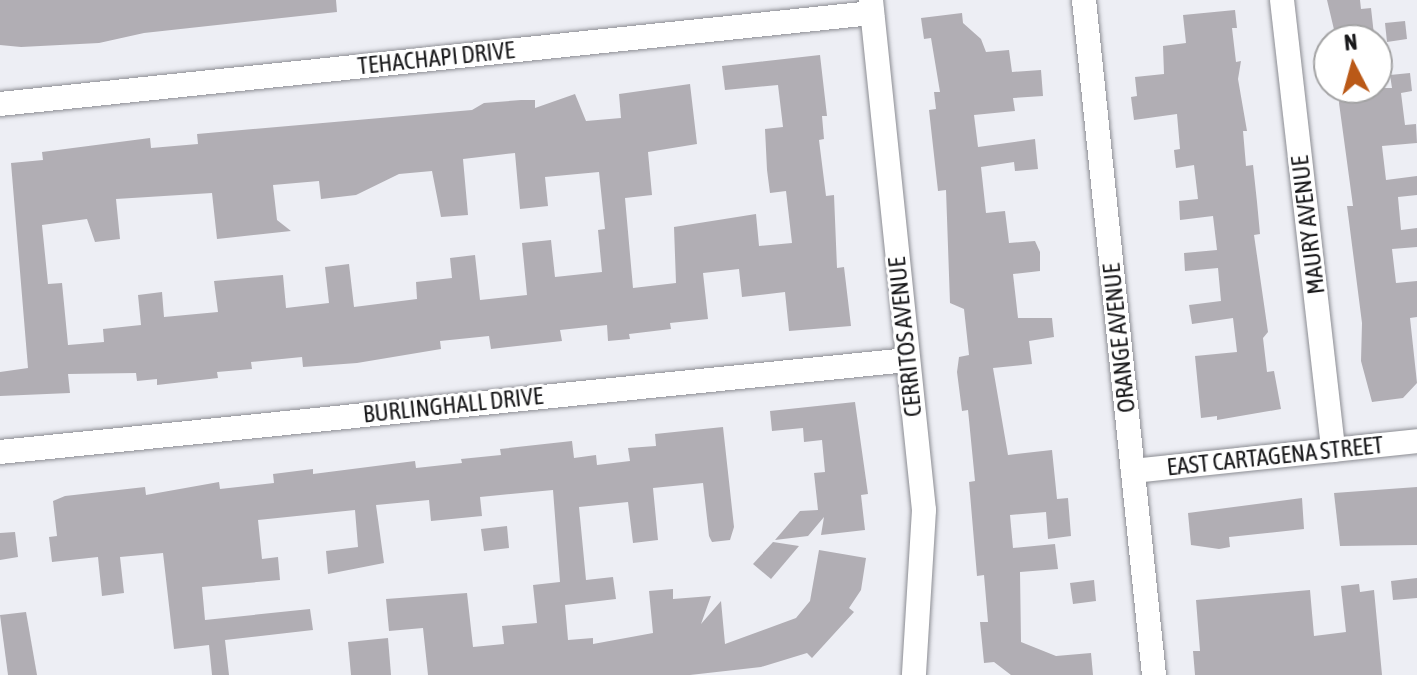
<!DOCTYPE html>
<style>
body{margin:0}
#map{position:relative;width:1417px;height:675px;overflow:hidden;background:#edeef4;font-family:"Asap Condensed",sans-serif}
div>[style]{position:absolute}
.building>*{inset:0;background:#b1aeb4}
.roads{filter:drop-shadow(0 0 2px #8c8d93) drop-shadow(0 0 2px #8c8d93)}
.minor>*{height:24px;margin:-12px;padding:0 12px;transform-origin:12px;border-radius:12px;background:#fff}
span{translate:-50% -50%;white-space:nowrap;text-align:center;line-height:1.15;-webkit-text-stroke:6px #fff;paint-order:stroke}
.street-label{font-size:24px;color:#19191b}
.north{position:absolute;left:1313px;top:24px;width:80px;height:80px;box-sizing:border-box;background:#fff;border:2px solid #a3a3a4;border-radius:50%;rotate:354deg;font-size:22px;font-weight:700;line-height:32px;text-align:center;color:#19191b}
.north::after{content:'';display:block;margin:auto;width:28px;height:36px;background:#ba5917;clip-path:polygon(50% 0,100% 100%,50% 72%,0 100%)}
</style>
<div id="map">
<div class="building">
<div style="clip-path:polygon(0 0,336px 0,337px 12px,144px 33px,99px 43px,21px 47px,0 45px)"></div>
<div style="clip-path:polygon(1327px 0,1360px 0,1361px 9px,1371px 8px,1374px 35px,1336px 38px)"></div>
<div style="clip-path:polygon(1235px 10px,1237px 28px,1232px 28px,1236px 62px,1241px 61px,1238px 79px,1247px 131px,1243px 131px,1246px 166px,1253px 165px,1257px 202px,1260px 234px,1254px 235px,1268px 332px,1263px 338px,1267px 372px,1274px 371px,1281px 409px,1217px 420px,1217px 416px,1201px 418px,1195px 356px,1237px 352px,1233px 318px,1192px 324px,1189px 305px,1221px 301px,1218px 268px,1185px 271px,1184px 253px,1217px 250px,1213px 216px,1180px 220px,1179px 201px,1198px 199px,1194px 165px,1176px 168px,1174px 150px,1180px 149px,1177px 114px,1134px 120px,1131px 97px,1137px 96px,1135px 77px,1164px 74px,1163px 46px,1186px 43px,1183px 15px)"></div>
<div style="clip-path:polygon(962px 13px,963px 23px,981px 39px,986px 52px,1009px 50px,1012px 72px,1041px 70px,1043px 96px,1013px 98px,1015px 111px,974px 115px,978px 147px,1035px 139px,1038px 169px,1015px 171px,1014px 162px,981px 167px,986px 213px,1005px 211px,1009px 243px,1035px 241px,1040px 252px,1040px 271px,1013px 274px,1018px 318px,1052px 318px,1054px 337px,1029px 341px,1032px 364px,993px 368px,1008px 455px,1052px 450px,1057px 499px,1068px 498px,1071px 536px,1048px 539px,1046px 512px,1010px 515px,1013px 548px,1055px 544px,1058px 569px,1020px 572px,1021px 642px,1056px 656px,1091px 653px,1093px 675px,1011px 675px,994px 662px,984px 663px,980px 622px,988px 622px,984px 575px,977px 576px,969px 482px,975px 481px,968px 410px,962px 411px,957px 372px,959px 357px,969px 355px,964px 309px,950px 303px,946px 190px,938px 191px,929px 110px,936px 109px,934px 92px,940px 92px,931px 38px,924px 39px,921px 18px)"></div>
<div style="clip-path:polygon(1405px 21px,1407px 39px,1387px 42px,1385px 23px)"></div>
<div style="clip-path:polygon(evenodd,820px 55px,827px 116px,822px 116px,824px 139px,819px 140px,826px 196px,834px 195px,837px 268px,844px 267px,851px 326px,789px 331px,785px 292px,742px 297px,739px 269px,703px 273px,708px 319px,670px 323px,671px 329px,629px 334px,630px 339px,608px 341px,607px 325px,560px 330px,562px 341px,491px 349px,489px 336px,440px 341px,441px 349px,357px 363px,303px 367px,302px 357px,251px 362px,252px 369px,217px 372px,218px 378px,157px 385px,157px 379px,137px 381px,136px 373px,68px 374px,70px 393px,0 396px,0 372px,28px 368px,11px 163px,43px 160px,42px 152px,150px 138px,151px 148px,198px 144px,197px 134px,472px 110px,484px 103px,521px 100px,535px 100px,535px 108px,575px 94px,586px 121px,621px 118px,619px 94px,690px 84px,697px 144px,648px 152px,652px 195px,625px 198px,633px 288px,676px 283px,674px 227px,756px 214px,759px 246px,792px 243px,786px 191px,770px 193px,767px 170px,765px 129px,783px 127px,778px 85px,725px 90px,722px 66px,820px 55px,515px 153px,520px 209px,548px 206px,545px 177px,599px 172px,605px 229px,598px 230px,602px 272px,555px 277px,551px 240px,522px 243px,527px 295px,480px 300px,475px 255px,450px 258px,452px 278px,416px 282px,417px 299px,354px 307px,349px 264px,325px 267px,329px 303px,286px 308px,283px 275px,214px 281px,218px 312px,164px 317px,162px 292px,138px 295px,141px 325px,103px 329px,104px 342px,68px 345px,62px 283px,48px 284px,42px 225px,87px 219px,95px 242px,120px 239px,116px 199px,212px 193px,217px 239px,291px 231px,277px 220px,273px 185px,319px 181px,321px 199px,356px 195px,399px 174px,432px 171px,441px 217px,468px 215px,463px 159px,515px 153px)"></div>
<div style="clip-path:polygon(1410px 73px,1412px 91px,1401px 93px,1405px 125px,1416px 124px,1417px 143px,1382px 146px,1386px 180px,1417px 176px,1417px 195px,1398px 197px,1401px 230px,1417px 228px,1417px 247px,1392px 249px,1396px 283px,1417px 281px,1417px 317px,1410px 318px,1417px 383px,1403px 398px,1372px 402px,1361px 361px,1362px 323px,1347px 206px,1353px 206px,1339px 103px,1341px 88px,1392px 88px,1390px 75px)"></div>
<div style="clip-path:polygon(855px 402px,868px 494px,861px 495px,865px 530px,821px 535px,824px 517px,808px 536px,775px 540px,800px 511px,818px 510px,814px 473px,825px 472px,822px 440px,804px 442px,803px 428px,772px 431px,770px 411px)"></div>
<div style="clip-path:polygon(723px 427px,734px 527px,730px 540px,712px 542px,709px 536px,703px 483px,653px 488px,658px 540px,633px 543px,628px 502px,579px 507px,586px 580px,613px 577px,616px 599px,565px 605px,568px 640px,593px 638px,593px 644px,653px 633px,649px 591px,673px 589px,673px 599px,711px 596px,701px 624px,721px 601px,725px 644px,796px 618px,810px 601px,819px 550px,866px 558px,861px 590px,849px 608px,854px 612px,812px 658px,807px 653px,761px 667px,690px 675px,428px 675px,423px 628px,389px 631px,386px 599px,467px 593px,473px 647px,504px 644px,502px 626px,537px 623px,533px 585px,560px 582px,553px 490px,480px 497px,482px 516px,431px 521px,429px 500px,376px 505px,384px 563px,328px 574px,326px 551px,358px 547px,355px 510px,258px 520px,262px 559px,278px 557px,280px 580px,202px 587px,205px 620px,310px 609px,313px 630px,225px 640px,229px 675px,212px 675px,209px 645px,174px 649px,163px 553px,120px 557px,124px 593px,102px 596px,98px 557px,52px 562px,49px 537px,57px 536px,53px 501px,65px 496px,145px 487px,146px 495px,219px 482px,220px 489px,274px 483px,273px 474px,313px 469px,313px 474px,415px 461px,416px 468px,462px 463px,461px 459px,501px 455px,500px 449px,572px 441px,574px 458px,596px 455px,597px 465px,630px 461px,628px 448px,656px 446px,655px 434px)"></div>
<div style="clip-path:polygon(1417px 487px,1417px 545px,1340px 546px,1334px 493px)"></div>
<div style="clip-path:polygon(1302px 498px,1304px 529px,1229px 537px,1230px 547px,1219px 549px,1191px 545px,1188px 513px)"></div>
<div style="clip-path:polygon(507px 526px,509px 548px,484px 551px,481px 529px)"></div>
<div style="clip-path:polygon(15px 532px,18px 557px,0 560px,0 533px)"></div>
<div style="clip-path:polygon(773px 542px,799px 546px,771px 579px,753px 564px)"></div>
<div style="clip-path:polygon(1417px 578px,1417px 598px,1393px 600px,1391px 581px)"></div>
<div style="clip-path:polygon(1094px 580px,1096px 601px,1073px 604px,1070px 583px)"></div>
<div style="clip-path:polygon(1359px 584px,1360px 592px,1374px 590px,1382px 675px,1195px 675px,1193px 651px,1200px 651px,1196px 600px,1310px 590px,1314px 636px,1346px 632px,1341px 586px)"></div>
<div style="clip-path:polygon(26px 612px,37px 675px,8px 675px,0 615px)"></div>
<div style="clip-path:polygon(388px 638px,391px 675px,351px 675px,348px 642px)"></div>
</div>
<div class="roads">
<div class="minor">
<div style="left:871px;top:0;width:513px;rotate:84.07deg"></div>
<div style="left:924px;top:510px;width:165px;rotate:93.5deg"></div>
<div style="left:1084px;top:0;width:679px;rotate:84.08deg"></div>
<div style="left:1282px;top:0;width:453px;rotate:83.5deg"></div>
<div style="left:0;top:104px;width:877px;rotate:-5.96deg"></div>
<div style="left:0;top:452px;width:912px;rotate:-5.79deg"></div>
<div style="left:1133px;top:471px;width:286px;rotate:-6deg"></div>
</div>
</div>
<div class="street-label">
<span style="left:436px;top:58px;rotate:-6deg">TEHACHAPI DRIVE</span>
<span style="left:1308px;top:225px;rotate:-97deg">MAURY AVENUE</span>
<span style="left:905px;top:337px;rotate:-96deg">CERRITOS AVENUE</span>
<span style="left:1119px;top:338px;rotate:-96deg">ORANGE AVENUE</span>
<span style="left:453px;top:405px;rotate:-6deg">BURLINGHALL DRIVE</span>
<span style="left:1275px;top:456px;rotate:-6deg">EAST CARTAGENA STREET</span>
</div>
<div class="north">N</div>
</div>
